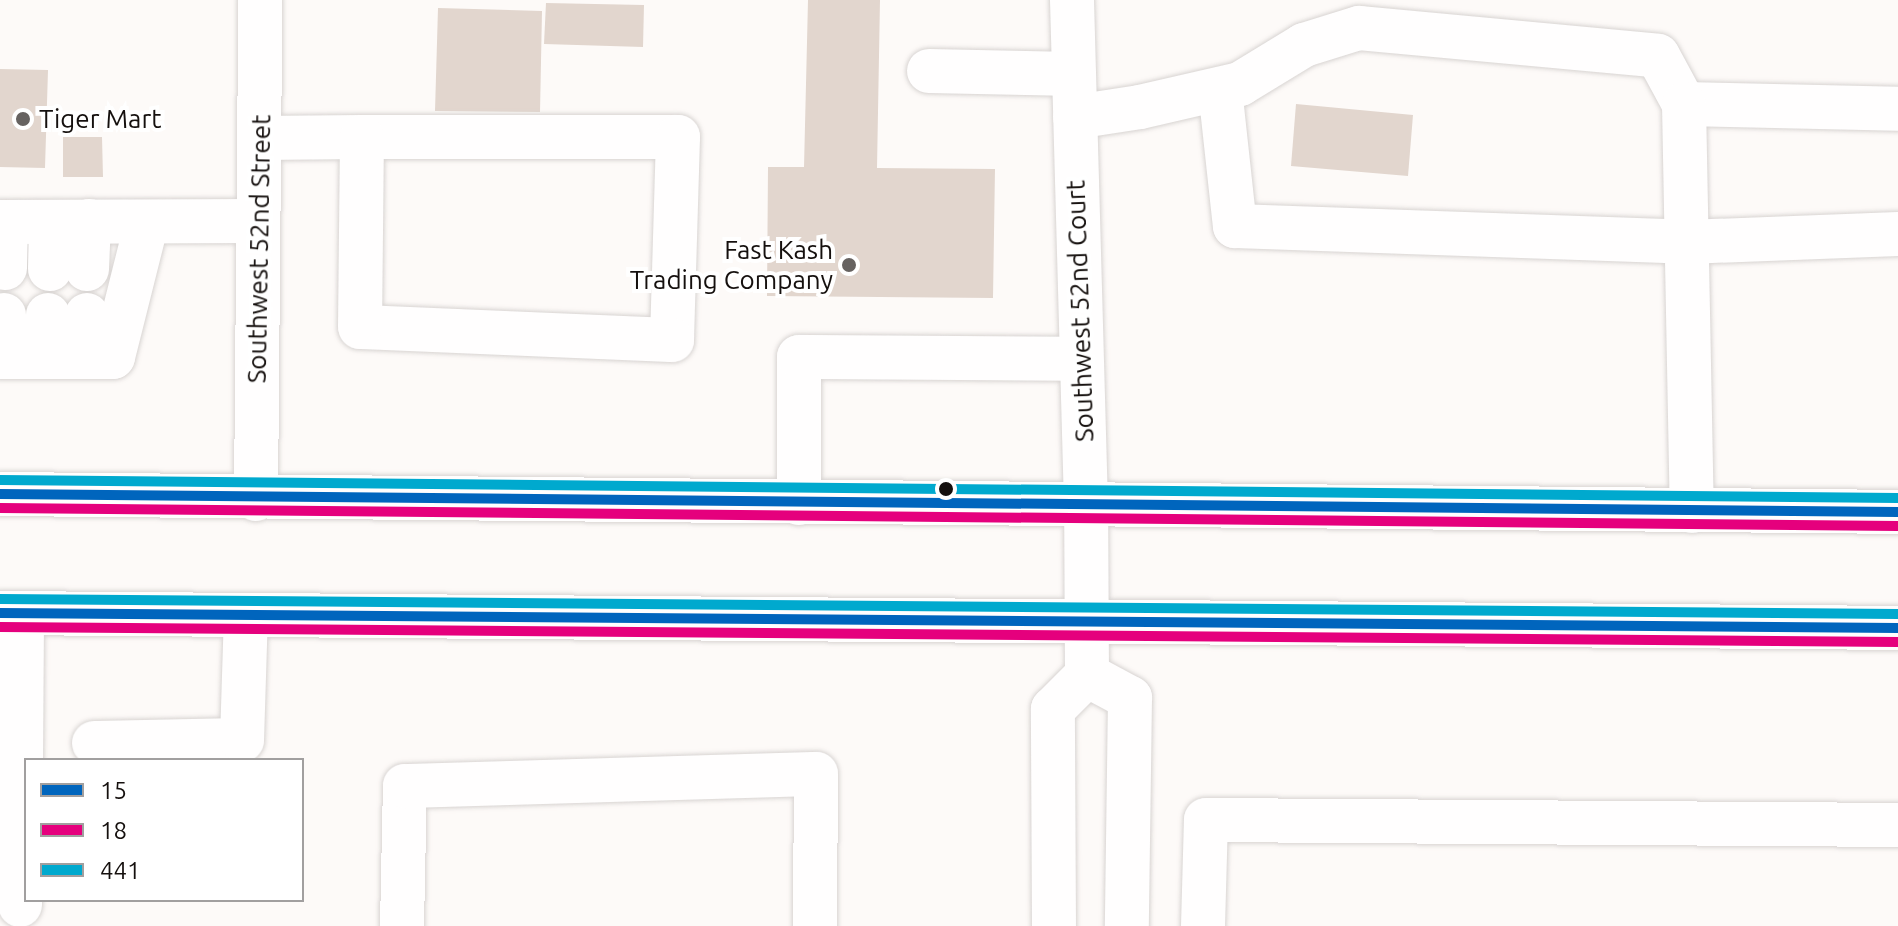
<!DOCTYPE html>
<style>
body{margin:0}
#map{position:relative;width:1898px;height:926px;overflow:hidden;background:#fdfaf8;font-family:Ubuntu,sans-serif}
div>[style]{position:absolute}
.building>*{inset:0;background:#e2d6ce}
.roads{filter:drop-shadow(0 0 2px #d8d4d2) drop-shadow(0 0 2px #d8d4d2)}
.minor>*{height:44px;margin:-22px;padding:0 22px;transform-origin:22px;border-radius:22px;background:#fffefe}
.major>*{height:44px;margin:-22px;padding:0 22px;transform-origin:22px;border-radius:22px;background:#fffefe}
.bus-1>*{height:10px;margin:-5px;padding:0 5px;transform-origin:5px;border-radius:5px;background:#0065bd}
.bus-2>*{height:10px;margin:-5px;padding:0 5px;transform-origin:5px;border-radius:5px;background:#e5007d}
.bus-3>*{height:10px;margin:-5px;padding:0 5px;transform-origin:5px;border-radius:5px;background:#00a9ce}
.dots>*{width:22px;height:22px;translate:-50% -50%;box-sizing:border-box;border:4px solid #fff;border-radius:50%}
span{translate:-50% -50%;white-space:nowrap;text-align:center;line-height:1.15;-webkit-text-stroke:8px #fff;paint-order:stroke}
.poi-label{font-size:26px;color:#15100e}
.left{translate:0 -50%;text-align:left}
.right{translate:-100% -50%;text-align:right}
.street-label{font-size:26px;color:#15100e}
.legend{position:absolute;left:24px;top:758px;width:280px;height:144px;box-sizing:border-box;background:#fff;border:2px solid #a19f9f;margin:0;padding:10px 14px;list-style:none;font-size:24px;color:#15100e}
.legend li{display:flex;align-items:center;gap:16px;height:40px}
.legend b{width:40px;border:2px solid #a19f9f}
</style>
<div id="map">
<div class="building">
<div style="clip-path:polygon(808px 0,880px 0,877px 168px,995px 169px,993px 298px,767px 296px,768px 167px,804px 167px)"></div>
<div style="clip-path:polygon(546px 3px,644px 5px,643px 47px,544px 44px)"></div>
<div style="clip-path:polygon(438px 8px,542px 11px,540px 112px,435px 111px)"></div>
<div style="clip-path:polygon(0 69px,48px 70px,45px 168px,0 167px)"></div>
<div style="clip-path:polygon(1296px 104px,1413px 115px,1408px 176px,1291px 166px)"></div>
<div style="clip-path:polygon(63px 137px,102px 137px,103px 177px,63px 177px)"></div>
</div>
<div class="roads">
<div class="minor">
<div style="left:929px;top:71px;width:145px;rotate:1.2deg"></div>
<div style="left:1220px;top:89px;width:138px;rotate:83.8deg"></div>
<div style="left:1235px;top:226px;width:452px;rotate:2deg"></div>
<div style="left:1687px;top:242px;width:211px;rotate:-2.2deg"></div>
<div style="left:1684px;top:104px;width:214px;rotate:1.3deg"></div>
<div style="left:1075px;top:117px;width:66px;rotate:-8.7deg"></div>
<div style="left:1140px;top:107px;width:103px;rotate:-13deg"></div>
<div style="left:1240px;top:84px;width:75px;rotate:-31.4deg"></div>
<div style="left:1304px;top:45px;width:58px;rotate:-17.2deg"></div>
<div style="left:1359px;top:28px;width:300px;rotate:5.3deg"></div>
<div style="left:1658px;top:56px;width:55px;rotate:61.6deg"></div>
<div style="left:1684px;top:104px;width:407px;rotate:88.9deg"></div>
<div style="left:260px;top:138px;width:102px;rotate:-0.6deg"></div>
<div style="left:362px;top:137px;width:316px"></div>
<div style="left:678px;top:137px;width:203px;rotate:91.7deg"></div>
<div style="left:672px;top:340px;width:312px;rotate:-177.6deg"></div>
<div style="left:360px;top:327px;width:190px;rotate:-89.4deg"></div>
<div style="left:0;top:222px;width:258px;rotate:-0.2deg"></div>
<div style="left:5px;top:268px;width:46px;rotate:-88.8deg"></div>
<div style="left:50px;top:269px;width:47px;rotate:-88.8deg"></div>
<div style="left:87px;top:269px;width:48px;rotate:-87.6deg"></div>
<div style="left:4px;top:315px;width:42px;rotate:90deg"></div>
<div style="left:48px;top:315px;width:41px;rotate:90deg"></div>
<div style="left:87px;top:315px;width:42px;rotate:90deg"></div>
<div style="left:0;top:357px;width:113px"></div>
<div style="left:113px;top:357px;width:139px;rotate:-75.9deg"></div>
<div style="left:256px;top:499px;width:499px;rotate:-89.5deg"></div>
<div style="left:799px;top:503px;width:146px;rotate:-90deg"></div>
<div style="left:799px;top:357px;width:282px;rotate:0.4deg"></div>
<div style="left:1087px;top:675px;width:49px;rotate:28.1deg"></div>
<div style="left:1130px;top:698px;width:228px;rotate:90.8deg"></div>
<div style="left:94px;top:743px;width:148px;rotate:-1.2deg"></div>
<div style="left:242px;top:740px;width:125px;rotate:-88.2deg"></div>
<div style="left:20px;top:905px;width:292px;rotate:-89.6deg"></div>
<div style="left:402px;top:926px;width:140px;rotate:-88.8deg"></div>
<div style="left:405px;top:786px;width:411px;rotate:-1.7deg"></div>
<div style="left:816px;top:774px;width:152px;rotate:90.4deg"></div>
<div style="left:1054px;top:926px;width:217px;rotate:-90.3deg"></div>
<div style="left:1053px;top:709px;width:48px;rotate:-45deg"></div>
<div style="left:1087px;top:675px;width:170px;rotate:-90.3deg"></div>
<div style="left:1086px;top:505px;width:505px;rotate:-91.59deg"></div>
<div style="left:1203px;top:926px;width:106px;rotate:-88.4deg"></div>
<div style="left:1206px;top:820px;width:692px;rotate:0.41deg"></div>
</div>
<div class="major">
<div style="left:0;top:494px;width:1898px;rotate:0.54deg"></div>
<div style="left:0;top:613px;width:1898px;rotate:0.45deg"></div>
</div>
</div>
<div class="bus-1">
<div style="left:0;top:494px;width:1898px;rotate:0.54deg"></div>
<div style="left:0;top:613px;width:1898px;rotate:0.45deg"></div>
</div>
<div class="bus-2">
<div style="left:0;top:508px;width:1898px;rotate:0.54deg"></div>
<div style="left:0;top:627px;width:1898px;rotate:0.45deg"></div>
</div>
<div class="bus-3">
<div style="left:0;top:480px;width:1898px;rotate:0.54deg"></div>
<div style="left:0;top:599px;width:1898px;rotate:0.45deg"></div>
</div>
<div class="dots">
<div style="left:23px;top:119px;background:#666260"></div>
<div style="left:849px;top:265px;background:#666260"></div>
<div style="left:946px;top:489px;background:#15100e"></div>
</div>
<div class="poi-label">
<span class="left" style="left:39px;top:119px">Tiger Mart</span>
<span class="right" style="left:833px;top:265px">Fast Kash<br>Trading Company</span>
</div>
<div class="street-label">
<span style="left:259px;top:249px;rotate:-89deg">Southwest 52nd Street</span>
<span style="left:1080px;top:311px;rotate:-92deg">Southwest 52nd Court</span>
</div>
<ul class="legend">
<li><b style="height:10px;background:#0065bd"></b>15</li>
<li><b style="height:10px;background:#e5007d"></b>18</li>
<li><b style="height:10px;background:#00a9ce"></b>441</li>
</ul>
</div>
